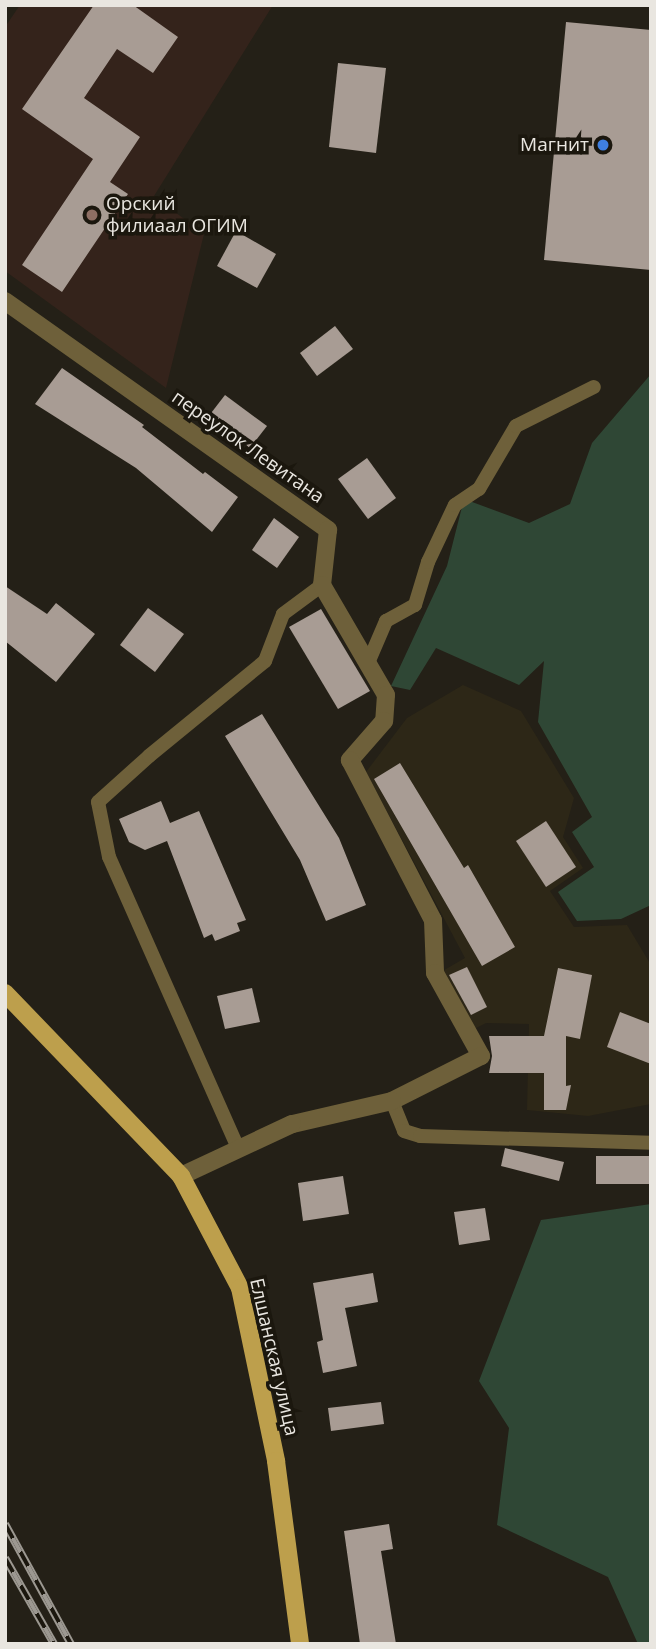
<!DOCTYPE html>
<meta charset="utf-8">
<style>
body{margin:0}
#map{position:relative;width:656px;height:1649px;overflow:hidden;background:#242017;font-family:"Open Sans",sans-serif}
div>[style]{position:absolute}
.built>*{inset:0;background:#2d2717}
.education>*{inset:0;background:#34231b}
.green>*{inset:0;background:#2f4735}
.building>*{inset:0;background:#a89c94}
.service>*{height:14px;margin:-7px;padding:0 7px;transform-origin:7px;border-radius:7px;background:#6e603a}
.minor>*{height:18px;margin:-9px;padding:0 9px;transform-origin:9px;border-radius:9px;background:#6e603a}
.primary>*{height:18px;margin:-9px;padding:0 9px;transform-origin:9px;border-radius:9px;background:#bd9f4c}
.tram>*{height:2px;margin:-1px;padding:0 1px;transform-origin:1px;border-radius:1px;background:#9c9891}
.rail>*{height:8px;margin-top:-4px;transform-origin:0;background:repeating-linear-gradient(90deg,#1b170e 0 16px,#9c9891 0 32px);box-sizing:border-box;border-block:2px solid #9c9891}
.dots>*{width:19px;height:19px;translate:-50% -50%;box-sizing:border-box;border:4px solid #1b170e;border-radius:50%}
span{translate:-50% -50%;white-space:nowrap;text-align:center;line-height:1.15;-webkit-text-stroke:7px #1b170e;paint-order:stroke}
.poi-label{font-size:19px;color:#e9e6e0}
.right{translate:-100% -50%;text-align:right}
.left{translate:0 -50%;text-align:left}
.street-label{font-size:19px;color:#e9e6e0}
.frame{position:absolute;inset:0;border:7px solid #e9e6e0;pointer-events:none}
</style>
<div id="map">
<div class="built">
<div style="clip-path:polygon(463px 685px,521px 711px,574px 798px,563px 837px,583px 868px,550px 891px,574px 927px,627px 925px,651px 965px,651px 1104px,588px 1116px,527px 1110px,529px 1024px,486px 1023px,468px 1032px,439px 973px,465px 958px,366px 772px,407px 718px)"></div>
</div>
<div class="education">
<div style="clip-path:polygon(20px 5px,273px 5px,154px 196px,204px 234px,166px 388px,5px 271px,5px 27px)"></div>
</div>
<div class="green">
<div style="clip-path:polygon(651px 374px,651px 905px,621px 919px,577px 921px,558px 892px,594px 867px,572px 832px,592px 817px,538px 722px,544px 661px,519px 685px,436px 648px,410px 690px,391px 686px,447px 566px,464px 499px,529px 523px,570px 504px,592px 443px)"></div>
<div style="clip-path:polygon(651px 1204px,651px 1644px,638px 1644px,608px 1577px,497px 1525px,509px 1428px,479px 1381px,541px 1220px)"></div>
</div>
<div class="building">
<div style="clip-path:polygon(94px 5px,133px 5px,178px 37px,153px 73px,117px 49px,84px 98px,140px 137px,110px 182px,128px 194px,62px 292px,22px 265px,93px 159px,22px 109px)"></div>
<div style="clip-path:polygon(566px 22px,651px 30px,651px 270px,544px 260px)"></div>
<div style="clip-path:polygon(338px 63px,386px 68px,376px 153px,329px 147px)"></div>
<div style="clip-path:polygon(236px 231px,276px 254px,257px 288px,217px 266px)"></div>
<div style="clip-path:polygon(335px 326px,353px 349px,317px 376px,300px 353px)"></div>
<div style="clip-path:polygon(62px 368px,144px 425px,142px 427px,203px 474px,205px 472px,238px 497px,212px 532px,136px 468px,35px 404px)"></div>
<div style="clip-path:polygon(225px 395px,267px 426px,250px 448px,208px 417px)"></div>
<div style="clip-path:polygon(367px 458px,396px 498px,368px 519px,338px 479px)"></div>
<div style="clip-path:polygon(274px 518px,299px 537px,277px 568px,252px 550px)"></div>
<div style="clip-path:polygon(5px 586px,47px 614px,56px 603px,95px 634px,56px 682px,5px 641px)"></div>
<div style="clip-path:polygon(148px 608px,184px 634px,155px 672px,120px 645px)"></div>
<div style="clip-path:polygon(321px 609px,370px 691px,338px 709px,289px 627px)"></div>
<div style="clip-path:polygon(262px 714px,339px 838px,366px 905px,326px 921px,300px 860px,225px 736px)"></div>
<div style="clip-path:polygon(400px 763px,464px 868px,468px 865px,515px 947px,482px 966px,374px 779px)"></div>
<div style="clip-path:polygon(161px 801px,170px 823px,199px 811px,246px 920px,237px 923px,240px 931px,215px 941px,212px 934px,204px 938px,167px 841px,145px 850px,129px 842px,119px 819px)"></div>
<div style="clip-path:polygon(546px 821px,576px 867px,546px 887px,516px 841px)"></div>
<div style="clip-path:polygon(467px 967px,487px 1007px,471px 1015px,449px 975px)"></div>
<div style="clip-path:polygon(558px 968px,592px 975px,580px 1039px,566px 1036px,566px 1086px,571px 1085px,566px 1110px,544px 1110px,544px 1073px,489px 1073px,492px 1056px,489px 1036px,544px 1036px)"></div>
<div style="clip-path:polygon(252px 988px,260px 1022px,225px 1029px,217px 996px)"></div>
<div style="clip-path:polygon(620px 1012px,651px 1024px,651px 1064px,607px 1047px)"></div>
<div style="clip-path:polygon(505px 1148px,564px 1162px,559px 1181px,501px 1166px)"></div>
<div style="clip-path:polygon(596px 1156px,651px 1156px,651px 1184px,596px 1184px)"></div>
<div style="clip-path:polygon(343px 1176px,349px 1214px,303px 1221px,298px 1183px)"></div>
<div style="clip-path:polygon(485px 1208px,490px 1240px,459px 1245px,454px 1212px)"></div>
<div style="clip-path:polygon(373px 1273px,378px 1302px,345px 1308px,357px 1366px,323px 1373px,317px 1342px,323px 1340px,313px 1283px)"></div>
<div style="clip-path:polygon(381px 1402px,384px 1424px,331px 1431px,328px 1408px)"></div>
<div style="clip-path:polygon(389px 1524px,393px 1549px,381px 1551px,396px 1644px,360px 1644px,344px 1531px)"></div>
</div>
<div class="service">
<div style="left:368px;top:663px;width:46px;rotate:-66.8deg"></div>
<div style="left:386px;top:621px;width:33px;rotate:-29deg"></div>
<div style="left:415px;top:605px;width:45px;rotate:-73.2deg"></div>
<div style="left:428px;top:562px;width:63px;rotate:-64.7deg"></div>
<div style="left:455px;top:505px;width:29px;rotate:-34deg"></div>
<div style="left:479px;top:489px;width:73px;rotate:-59.6deg"></div>
<div style="left:516px;top:426px;width:87px;rotate:-26.6deg"></div>
<div style="left:392px;top:1101px;width:32px;rotate:68deg"></div>
<div style="left:404px;top:1131px;width:17px;rotate:17deg"></div>
<div style="left:420px;top:1136px;width:231px;rotate:1.7deg"></div>
<div style="left:238px;top:1148px;width:318px;rotate:-113.9deg"></div>
<div style="left:109px;top:857px;width:56px;rotate:-101.3deg"></div>
<div style="left:98px;top:802px;width:69px;rotate:-42deg"></div>
<div style="left:149px;top:756px;width:150px;rotate:-39.3deg"></div>
<div style="left:265px;top:661px;width:50px;rotate:-69deg"></div>
<div style="left:283px;top:614px;width:49px;rotate:-36.6deg"></div>
</div>
<div class="minor">
<div style="left:5px;top:301px;width:396px;rotate:35.3deg"></div>
<div style="left:328px;top:530px;width:55px;rotate:96.2deg"></div>
<div style="left:322px;top:585px;width:127px;rotate:59.8deg"></div>
<div style="left:386px;top:695px;width:26px;rotate:94deg"></div>
<div style="left:384px;top:721px;width:52px;rotate:131.1deg"></div>
<div style="left:350px;top:760px;width:180px;rotate:62.6deg"></div>
<div style="left:433px;top:920px;width:53px;rotate:87.8deg"></div>
<div style="left:435px;top:973px;width:95px;rotate:61deg"></div>
<div style="left:481px;top:1056px;width:100px;rotate:153.2deg"></div>
<div style="left:392px;top:1101px;width:103px;rotate:167deg"></div>
<div style="left:292px;top:1124px;width:123px;rotate:154.9deg"></div>
</div>
<div class="primary">
<div style="left:5px;top:993px;width:254px;rotate:46.1deg"></div>
<div style="left:181px;top:1176px;width:127px;rotate:62.2deg"></div>
<div style="left:240px;top:1288px;width:177px;rotate:78.2deg"></div>
<div style="left:276px;top:1461px;width:185px;rotate:82.5deg"></div>
</div>
<div class="tram">
<div style="left:5px;top:6px;width:1px;rotate:-45deg"></div>
</div>
<div class="rail">
<div style="left:5px;top:1524px;width:137px;rotate:61.2deg"></div>
<div style="left:5px;top:1558px;width:99px;rotate:60.3deg"></div>
</div>
<div class="dots">
<div style="left:603px;top:145px;background:#3f7fe0"></div>
<div style="left:92px;top:215px;background:#8d6e63"></div>
</div>
<div class="poi-label">
<span class="right" style="left:589px;top:145px">Магнит</span>
<span class="left" style="left:106px;top:215px">Орский<br>филиаал ОГИМ</span>
</div>
<div class="street-label">
<span style="left:248px;top:447px;rotate:35deg">переулок Левитана</span>
<span style="left:274px;top:1357px;rotate:77deg">Елшанская улица</span>
</div>
<div class="frame"></div>
</div>
